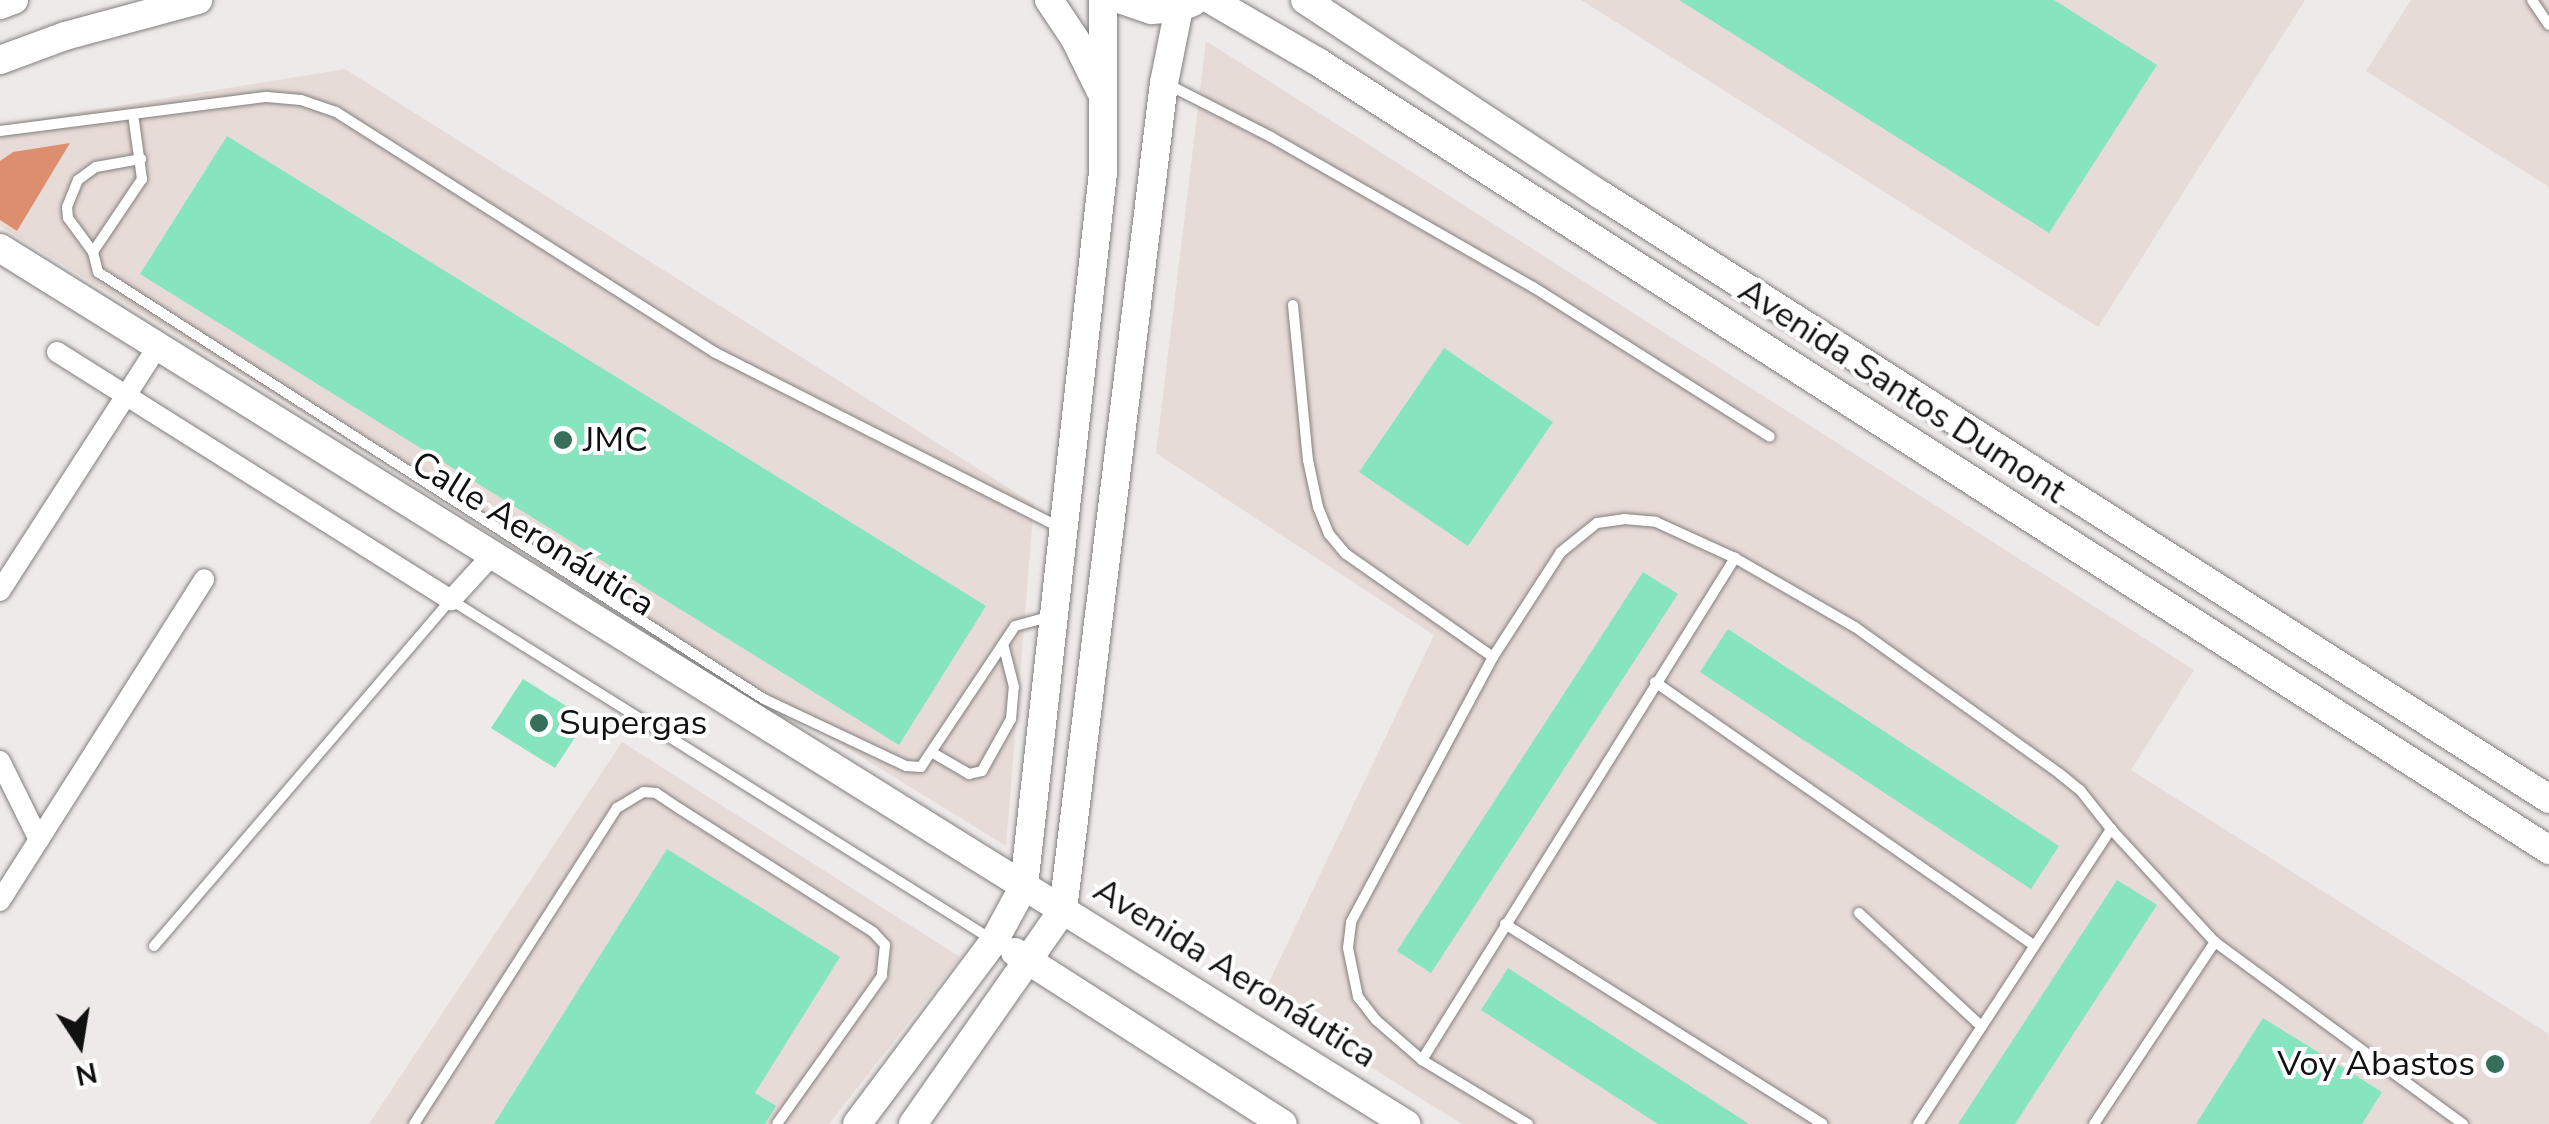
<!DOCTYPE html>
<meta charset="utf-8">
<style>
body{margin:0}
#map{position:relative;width:2549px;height:1124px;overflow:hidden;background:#edeae9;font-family:"Nunito Sans",sans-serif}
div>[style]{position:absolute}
.built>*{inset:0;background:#e7dbd7}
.water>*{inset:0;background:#dc8e6f}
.building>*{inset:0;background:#86e4be}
.roads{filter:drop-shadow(0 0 2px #827f7e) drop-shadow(0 0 2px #827f7e)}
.service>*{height:10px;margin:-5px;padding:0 5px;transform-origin:5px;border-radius:5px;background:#fff}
.minor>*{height:20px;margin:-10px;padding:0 10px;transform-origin:10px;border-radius:10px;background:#fff}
.secondary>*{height:28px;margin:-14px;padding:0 14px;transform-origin:14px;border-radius:14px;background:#fff}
.dots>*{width:28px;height:28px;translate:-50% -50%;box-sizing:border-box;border:5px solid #fff;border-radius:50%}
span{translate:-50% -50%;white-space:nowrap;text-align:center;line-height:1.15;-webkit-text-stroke:8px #fff;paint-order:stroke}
.street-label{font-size:35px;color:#121111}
.poi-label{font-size:35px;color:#121111}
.left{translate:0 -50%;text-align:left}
.right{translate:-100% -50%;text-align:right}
.north{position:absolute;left:30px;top:994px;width:100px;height:100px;-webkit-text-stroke:8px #fff;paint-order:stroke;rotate:168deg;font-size:28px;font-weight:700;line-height:40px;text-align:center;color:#121111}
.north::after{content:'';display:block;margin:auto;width:35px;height:45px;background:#121111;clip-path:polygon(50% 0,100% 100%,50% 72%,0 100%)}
</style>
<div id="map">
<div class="built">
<div style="clip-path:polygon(1581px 0,2305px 0,2098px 327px)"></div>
<div style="clip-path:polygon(2411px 0,2549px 0,2549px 187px,2366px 71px)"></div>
<div style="clip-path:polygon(1206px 41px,2194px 670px,2131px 770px,2549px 1034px,2549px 1124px,1462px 1124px,1261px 999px,1434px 635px,1156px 453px)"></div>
<div style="clip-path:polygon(345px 69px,1034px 504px,1006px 846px,0 226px,0 125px)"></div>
<div style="clip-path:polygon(622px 742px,960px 957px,829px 1124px,369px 1124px)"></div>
</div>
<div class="water">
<div style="clip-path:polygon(70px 143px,17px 231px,0 220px,0 161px,13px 152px)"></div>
</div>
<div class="building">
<div style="clip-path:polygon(1679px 0,2054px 0,2157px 65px,2049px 233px)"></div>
<div style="clip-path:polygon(227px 136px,986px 606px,899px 745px,140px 274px)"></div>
<div style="clip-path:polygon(1444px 348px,1553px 422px,1468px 546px,1359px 472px)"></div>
<div style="clip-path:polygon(1643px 572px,1678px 594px,1431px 973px,1397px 951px)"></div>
<div style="clip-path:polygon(1728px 629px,2059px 846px,2031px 889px,1700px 672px)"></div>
<div style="clip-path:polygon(523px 679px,587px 719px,555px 768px,491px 728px)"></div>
<div style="clip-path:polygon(667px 849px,840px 957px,755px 1093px,776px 1106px,765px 1124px,494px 1124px)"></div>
<div style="clip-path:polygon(2117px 880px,2157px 905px,2015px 1124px,1958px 1124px)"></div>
<div style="clip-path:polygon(1508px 968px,1749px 1124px,1658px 1124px,1481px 1010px)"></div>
<div style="clip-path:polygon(2263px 1018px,2382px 1092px,2362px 1124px,2196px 1124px)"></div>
</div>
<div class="roads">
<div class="service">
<div style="left:2532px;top:0;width:30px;rotate:56deg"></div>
<div style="left:1169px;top:85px;width:114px;rotate:27deg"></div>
<div style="left:1271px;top:137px;width:302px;rotate:29.8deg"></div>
<div style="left:1533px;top:287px;width:280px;rotate:32.3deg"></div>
<div style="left:133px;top:114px;width:66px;rotate:82.1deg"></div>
<div style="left:142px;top:179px;width:88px;rotate:123.9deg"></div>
<div style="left:93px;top:252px;width:21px;rotate:76deg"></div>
<div style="left:98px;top:272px;width:791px;rotate:32.67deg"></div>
<div style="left:764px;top:699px;width:157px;rotate:25.3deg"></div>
<div style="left:906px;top:766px;width:15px;rotate:4deg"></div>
<div style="left:921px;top:767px;width:169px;rotate:-56.3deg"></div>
<div style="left:1015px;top:626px;width:38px;rotate:-15deg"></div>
<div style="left:0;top:131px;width:269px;rotate:-7.3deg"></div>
<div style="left:267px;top:97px;width:34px;rotate:5deg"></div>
<div style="left:301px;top:100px;width:37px;rotate:19deg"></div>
<div style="left:336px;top:112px;width:448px;rotate:32.4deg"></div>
<div style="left:714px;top:352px;width:389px;rotate:26.9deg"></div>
<div style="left:93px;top:252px;width:42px;rotate:-126.3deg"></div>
<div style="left:68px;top:218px;width:11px;rotate:-95deg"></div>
<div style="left:67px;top:207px;width:29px;rotate:-68deg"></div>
<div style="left:78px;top:180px;width:22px;rotate:-36deg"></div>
<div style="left:96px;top:167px;width:46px;rotate:-10.1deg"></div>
<div style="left:1293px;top:305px;width:156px;rotate:84.5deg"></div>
<div style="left:1308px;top:460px;width:48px;rotate:78deg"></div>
<div style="left:1318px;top:507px;width:29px;rotate:68deg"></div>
<div style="left:1329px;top:534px;width:26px;rotate:50deg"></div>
<div style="left:1346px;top:554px;width:179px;rotate:35deg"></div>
<div style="left:1655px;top:682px;width:461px;rotate:34.8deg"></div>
<div style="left:933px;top:753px;width:42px;rotate:30.3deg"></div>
<div style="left:969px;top:774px;width:13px;rotate:-13deg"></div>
<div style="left:982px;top:771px;width:60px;rotate:-60.9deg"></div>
<div style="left:1011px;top:719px;width:32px;rotate:-85deg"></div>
<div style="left:1014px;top:687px;width:44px;rotate:-104.3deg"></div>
<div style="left:1859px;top:913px;width:165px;rotate:42.8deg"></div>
<div style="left:1505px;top:924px;width:375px;rotate:32.2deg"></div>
<div style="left:154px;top:946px;width:456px;rotate:-49.4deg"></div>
<div style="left:451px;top:600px;width:638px;rotate:32.12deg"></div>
<div style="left:1422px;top:1060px;width:592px;rotate:-58.06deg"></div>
<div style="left:414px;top:1124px;width:376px;rotate:-57.3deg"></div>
<div style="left:617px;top:808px;width:31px;rotate:-31deg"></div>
<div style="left:644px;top:792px;width:12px;rotate:5deg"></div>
<div style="left:656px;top:793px;width:29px;rotate:34deg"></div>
<div style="left:680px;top:809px;width:229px;rotate:32.5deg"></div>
<div style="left:873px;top:932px;width:18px;rotate:47deg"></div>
<div style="left:885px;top:945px;width:31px;rotate:96deg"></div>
<div style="left:882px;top:976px;width:181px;rotate:125.4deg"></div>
<div style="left:1528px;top:1124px;width:124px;rotate:-148.9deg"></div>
<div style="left:1422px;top:1060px;width:61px;rotate:-139deg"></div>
<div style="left:1376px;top:1020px;width:29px;rotate:-128deg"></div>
<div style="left:1358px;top:997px;width:50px;rotate:-101.5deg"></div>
<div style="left:1348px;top:948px;width:26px;rotate:-83deg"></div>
<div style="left:1351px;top:922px;width:301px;rotate:-61.8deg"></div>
<div style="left:1493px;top:657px;width:125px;rotate:-57.1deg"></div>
<div style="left:1561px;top:552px;width:46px;rotate:-38.9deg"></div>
<div style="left:1597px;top:523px;width:27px;rotate:-8deg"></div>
<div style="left:1624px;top:519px;width:32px;rotate:5deg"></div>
<div style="left:1656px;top:522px;width:87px;rotate:24.5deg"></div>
<div style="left:1735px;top:558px;width:138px;rotate:29.9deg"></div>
<div style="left:1855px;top:627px;width:252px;rotate:35.6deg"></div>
<div style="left:2060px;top:774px;width:26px;rotate:39deg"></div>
<div style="left:2080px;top:790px;width:50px;rotate:51.5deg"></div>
<div style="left:1918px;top:1124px;width:353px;rotate:-56.8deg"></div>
<div style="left:2111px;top:829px;width:154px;rotate:47.4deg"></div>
<div style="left:2215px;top:942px;width:308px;rotate:36.3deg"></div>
<div style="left:2094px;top:1124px;width:219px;rotate:-56.4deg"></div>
</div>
<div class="minor">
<div style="left:57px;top:352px;width:466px;rotate:32.2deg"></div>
<div style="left:451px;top:600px;width:64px;rotate:-47.5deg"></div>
<div style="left:0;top:591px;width:292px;rotate:-57.2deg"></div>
<div style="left:0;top:761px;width:88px;rotate:63.7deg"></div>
<div style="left:0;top:901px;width:381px;rotate:-57.6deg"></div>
</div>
<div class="secondary">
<div style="left:1049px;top:0;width:47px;rotate:56.3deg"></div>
<div style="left:1075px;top:39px;width:57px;rotate:63.9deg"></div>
<div style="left:1122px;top:0;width:31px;rotate:19deg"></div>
<div style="left:1151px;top:10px;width:28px;rotate:-4deg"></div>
<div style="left:1179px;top:8px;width:15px;rotate:-23deg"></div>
<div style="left:1211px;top:0;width:124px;rotate:30.1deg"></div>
<div style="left:1318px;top:62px;width:1462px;rotate:32.62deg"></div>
<div style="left:1305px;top:0;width:354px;rotate:33.4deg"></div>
<div style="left:1601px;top:195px;width:1124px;rotate:32.5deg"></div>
<div style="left:0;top:5px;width:15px;rotate:-20deg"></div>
<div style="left:0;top:60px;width:69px;rotate:-20.3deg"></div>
<div style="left:65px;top:36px;width:138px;rotate:-15.1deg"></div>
<div style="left:0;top:248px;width:1657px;rotate:31.92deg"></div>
<div style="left:1015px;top:952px;width:318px;rotate:32.7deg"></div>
<div style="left:857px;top:1124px;width:229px;rotate:-53.2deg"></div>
<div style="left:994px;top:941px;width:63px;rotate:-61.4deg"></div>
<div style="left:1024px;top:886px;width:717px;rotate:-83.68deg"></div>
<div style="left:1103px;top:173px;width:173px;rotate:-90deg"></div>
<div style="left:913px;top:1124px;width:261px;rotate:-55deg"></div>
<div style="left:1063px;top:910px;width:833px;rotate:-83.04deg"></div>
<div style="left:1164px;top:83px;width:76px;rotate:-78.7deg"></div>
</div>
</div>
<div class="dots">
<div style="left:563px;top:440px;background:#36705a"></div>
<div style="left:539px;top:723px;background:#36705a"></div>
<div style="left:2495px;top:1064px;background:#36705a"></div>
</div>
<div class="street-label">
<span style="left:1902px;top:391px;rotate:33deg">Avenida Santos Dumont</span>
<span style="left:533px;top:534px;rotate:32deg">Calle Aeronáutica</span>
<span style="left:1235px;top:973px;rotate:32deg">Avenida Aeronáutica</span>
</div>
<div class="poi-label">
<span class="left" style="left:583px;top:440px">JMC</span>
<span class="left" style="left:559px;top:723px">Supergas</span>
<span class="right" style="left:2475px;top:1064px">Voy Abastos</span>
</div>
<div class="north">N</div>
</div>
